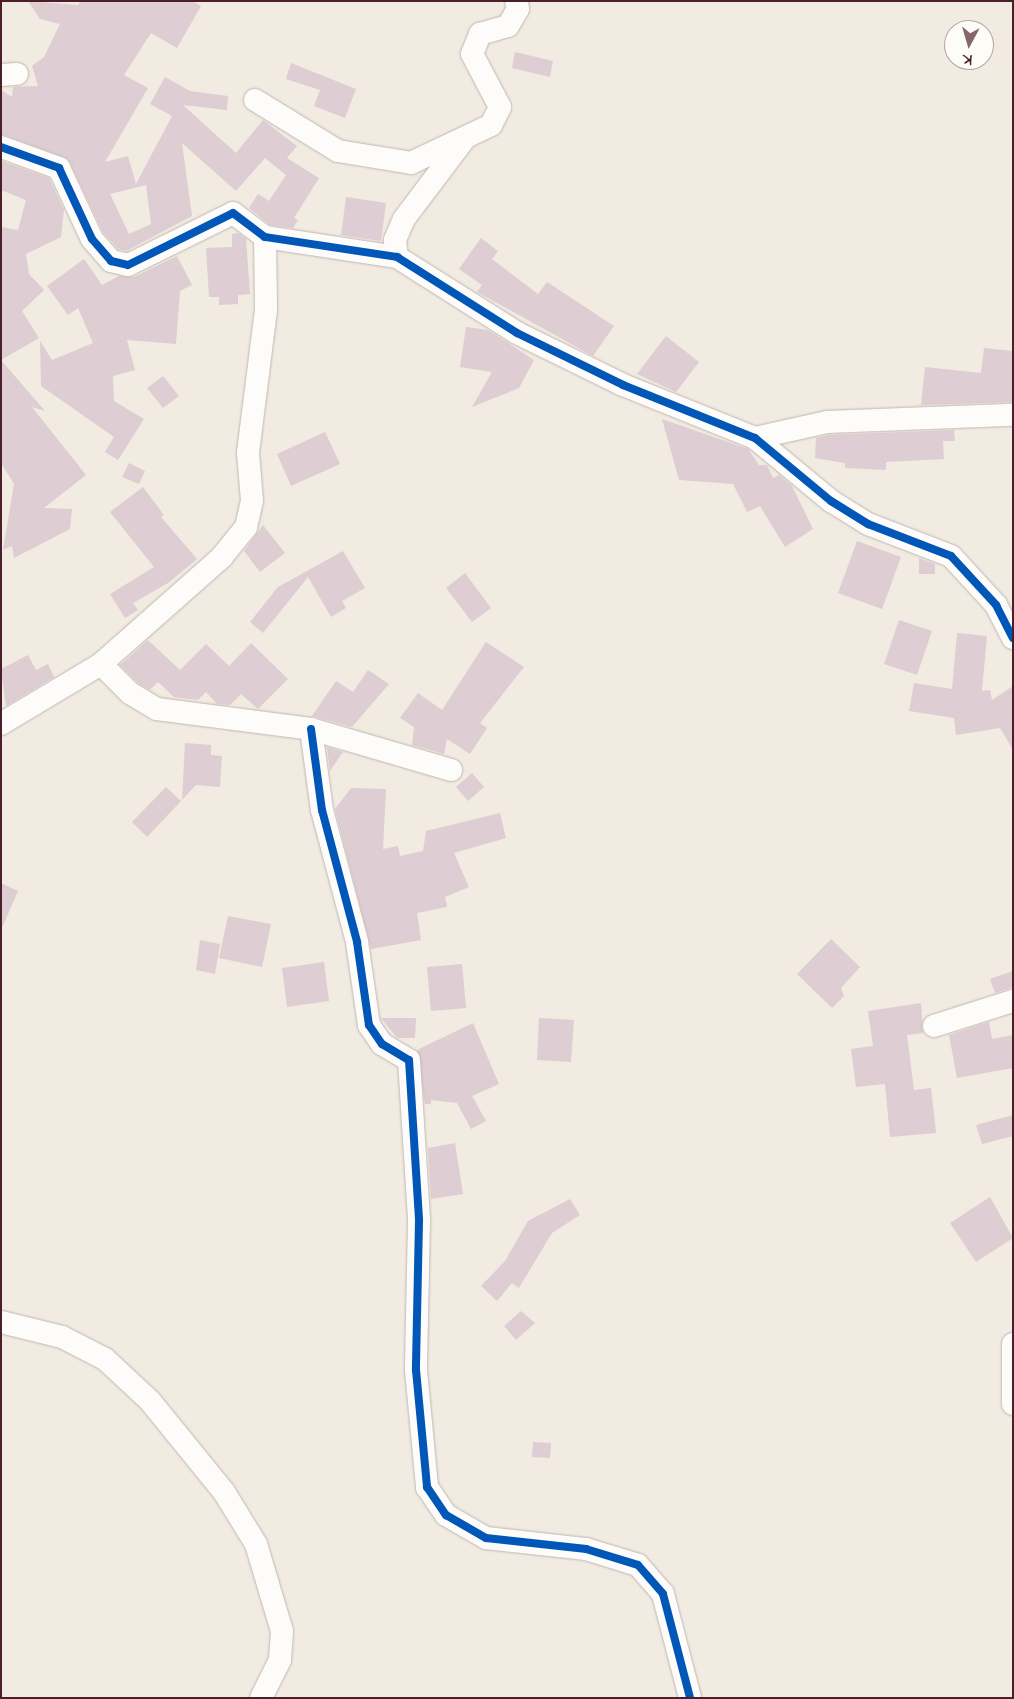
<!DOCTYPE html>
<style>
body{margin:0}
#map{position:relative;width:1014px;height:1699px;overflow:hidden;background:#f1ebe1;font-family:Mynerve,sans-serif}
div>[style]{position:absolute}
.building>*{inset:0;background:#decdd2}
.roads{filter:drop-shadow(0 0 1px #c0b7b2) drop-shadow(0 0 1px #c0b7b2)}
.minor>*{height:22px;margin:-11px;padding:0 11px;transform-origin:11px;border-radius:11px;background:#fdfcfa}
.cycleway>*{height:8px;margin:-4px;padding:0 4px;transform-origin:4px;border-radius:4px;background:#0057b8}
span{translate:-50% -50%;white-space:nowrap;text-align:center;line-height:1.15;-webkit-text-stroke:4px #fdfcf7;paint-order:stroke}
.frame{position:absolute;inset:0;border:2px solid #4a1f2b;pointer-events:none}
.north{position:absolute;left:944px;top:20px;width:50px;height:50px;box-sizing:border-box;background:#fdfcf7;border:1px solid #b5a4a5;border-radius:50%;rotate:186deg;font-size:14px;font-weight:700;line-height:20px;text-align:center;color:#4a1f2b}
.north::after{content:'';display:block;margin:auto;width:18px;height:22px;background:#84666b;clip-path:polygon(50% 0,100% 100%,50% 72%,0 100%)}
</style>
<div id="map">
<div class="building">
<div style="clip-path:polygon(evenodd,28px 1px,78px 5px,80px 1px,192px 1px,201px 6px,177px 48px,151px 33px,124px 75px,148px 88px,105px 162px,128px 156px,136px 184px,172px 116px,150px 104px,165px 77px,190px 91px,228px 96px,227px 110px,183px 105px,236px 153px,263px 120px,297px 146px,287px 158px,319px 178px,294px 218px,298px 220px,293px 228px,270px 225px,249px 208px,258px 194px,269px 201px,286px 175px,265px 158px,236px 191px,182px 143px,192px 216px,126px 251px,118px 249px,103px 232px,68px 159px,1px 134px,1px 90px,12px 97px,13px 87px,38px 86px,32px 66px,44px 57px,60px 24px,40px 19px,28px 1px,146px 185px,151px 224px,129px 234px,110px 194px,146px 185px)"></div>
<div style="clip-path:polygon(515px 52px,553px 61px,550px 77px,512px 68px)"></div>
<div style="clip-path:polygon(291px 63px,356px 89px,345px 118px,314px 106px,320px 90px,286px 79px)"></div>
<div style="clip-path:polygon(1px 161px,49px 178px,64px 210px,61px 237px,26px 254px,29px 274px,44px 290px,22px 311px,39px 338px,1px 360px,45px 411px,32px 407px,86px 475px,44px 508px,72px 509px,70px 529px,14px 558px,12px 546px,3px 550px,14px 484px,1px 463px,1px 227px,18px 230px,26px 200px,1px 190px)"></div>
<div style="clip-path:polygon(346px 197px,386px 203px,381px 241px,341px 235px)"></div>
<div style="clip-path:polygon(238px 233px,246px 239px,250px 294px,238px 295px,238px 304px,219px 305px,219px 297px,209px 297px,206px 248px,232px 247px,232px 234px)"></div>
<div style="clip-path:polygon(481px 238px,498px 251px,492px 259px,538px 294px,547px 282px,614px 326px,593px 356px,477px 292px,482px 285px,459px 269px)"></div>
<div style="clip-path:polygon(177px 256px,192px 285px,180px 291px,176px 344px,127px 340px,135px 370px,113px 376px,114px 401px,144px 419px,118px 460px,105px 452px,114px 437px,41px 386px,40px 341px,52px 360px,93px 343px,78px 308px,68px 315px,47px 286px,84px 259px,102px 285px,119px 276px,134px 277px)"></div>
<div style="clip-path:polygon(466px 327px,488px 330px,534px 360px,519px 388px,472px 407px,492px 372px,460px 367px)"></div>
<div style="clip-path:polygon(666px 336px,699px 362px,676px 392px,637px 374px)"></div>
<div style="clip-path:polygon(984px 348px,1013px 351px,1013px 402px,921px 405px,925px 367px,981px 373px)"></div>
<div style="clip-path:polygon(163px 376px,179px 396px,163px 408px,147px 388px)"></div>
<div style="clip-path:polygon(662px 419px,748px 449px,759px 465px,767px 465px,773px 478px,779px 475px,792px 486px,813px 529px,785px 547px,760px 506px,747px 512px,733px 484px,679px 480px)"></div>
<div style="clip-path:polygon(954px 430px,955px 441px,943px 441px,944px 459px,886px 462px,886px 470px,845px 468px,845px 463px,815px 458px,816px 438px,829px 435px)"></div>
<div style="clip-path:polygon(325px 432px,340px 464px,291px 486px,277px 454px)"></div>
<div style="clip-path:polygon(129px 463px,145px 471px,139px 484px,122px 477px)"></div>
<div style="clip-path:polygon(143px 487px,164px 515px,161px 517px,197px 559px,168px 583px,133px 603px,138px 610px,125px 618px,110px 594px,154px 567px,110px 512px)"></div>
<div style="clip-path:polygon(263px 525px,285px 553px,260px 572px,244px 551px)"></div>
<div style="clip-path:polygon(857px 541px,901px 557px,882px 609px,838px 593px)"></div>
<div style="clip-path:polygon(343px 551px,365px 588px,342px 601px,346px 608px,331px 617px,308px 577px,263px 633px,250px 622px,278px 587px)"></div>
<div style="clip-path:polygon(919px 558px,935px 564px,935px 574px,919px 574px)"></div>
<div style="clip-path:polygon(465px 573px,491px 608px,472px 622px,446px 588px)"></div>
<div style="clip-path:polygon(899px 620px,932px 631px,917px 675px,884px 664px)"></div>
<div style="clip-path:polygon(957px 633px,987px 636px,982px 691px,990px 690px,992px 700px,1013px 686px,1013px 750px,1000px 728px,956px 735px,954px 718px,909px 711px,914px 683px,952px 689px)"></div>
<div style="clip-path:polygon(148px 640px,180px 670px,206px 644px,229px 666px,251px 643px,288px 679px,258px 709px,241px 694px,230px 705px,217px 704px,206px 692px,198px 700px,174px 697px,158px 682px,150px 690px,138px 683px,120px 665px)"></div>
<div style="clip-path:polygon(486px 642px,524px 667px,480px 723px,487px 728px,470px 754px,447px 739px,444px 754px,412px 745px,414px 727px,400px 718px,418px 693px,442px 710px)"></div>
<div style="clip-path:polygon(28px 655px,36px 670px,48px 664px,54px 677px,6px 706px,1px 669px)"></div>
<div style="clip-path:polygon(368px 670px,389px 684px,352px 727px,312px 716px,336px 681px,353px 692px)"></div>
<div style="clip-path:polygon(185px 743px,211px 745px,211px 755px,222px 756px,220px 787px,196px 785px,182px 800px)"></div>
<div style="clip-path:polygon(327px 747px,343px 752px,330px 771px)"></div>
<div style="clip-path:polygon(472px 773px,484px 787px,468px 801px,456px 787px)"></div>
<div style="clip-path:polygon(166px 787px,181px 801px,147px 837px,132px 822px)"></div>
<div style="clip-path:polygon(351px 788px,386px 789px,383px 849px,398px 846px,400px 856px,423px 851px,426px 831px,500px 813px,506px 838px,454px 853px,469px 887px,445px 897px,447px 907px,417px 913px,421px 940px,371px 949px,335px 809px)"></div>
<div style="clip-path:polygon(1px 883px,18px 891px,1px 930px)"></div>
<div style="clip-path:polygon(228px 916px,271px 924px,262px 967px,219px 958px)"></div>
<div style="clip-path:polygon(831px 939px,860px 967px,841px 988px,844px 996px,832px 1008px,797px 974px)"></div>
<div style="clip-path:polygon(200px 940px,220px 944px,215px 974px,196px 970px)"></div>
<div style="clip-path:polygon(324px 962px,329px 1001px,287px 1007px,282px 968px)"></div>
<div style="clip-path:polygon(462px 964px,466px 1008px,431px 1011px,427px 967px)"></div>
<div style="clip-path:polygon(1013px 971px,1013px 987px,995px 993px,990px 979px)"></div>
<div style="clip-path:polygon(921px 1003px,923px 1033px,907px 1035px,914px 1090px,931px 1088px,936px 1133px,890px 1137px,885px 1084px,856px 1087px,851px 1049px,873px 1046px,868px 1011px)"></div>
<div style="clip-path:polygon(381px 1018px,416px 1018px,415px 1038px,397px 1038px)"></div>
<div style="clip-path:polygon(539px 1018px,574px 1020px,571px 1062px,537px 1060px)"></div>
<div style="clip-path:polygon(989px 1022px,992px 1039px,1013px 1035px,1013px 1068px,957px 1078px,949px 1035px)"></div>
<div style="clip-path:polygon(473px 1023px,499px 1084px,472px 1096px,486px 1121px,471px 1129px,457px 1103px,431px 1100px,431px 1104px,425px 1104px,417px 1050px)"></div>
<div style="clip-path:polygon(1013px 1115px,1013px 1136px,982px 1144px,976px 1125px)"></div>
<div style="clip-path:polygon(455px 1143px,463px 1194px,431px 1199px,428px 1148px)"></div>
<div style="clip-path:polygon(990px 1197px,1013px 1238px,976px 1262px,950px 1223px)"></div>
<div style="clip-path:polygon(570px 1199px,580px 1215px,552px 1233px,519px 1288px,512px 1283px,497px 1301px,481px 1286px,505px 1261px,528px 1221px)"></div>
<div style="clip-path:polygon(521px 1311px,535px 1323px,516px 1340px,504px 1326px)"></div>
<div style="clip-path:polygon(533px 1442px,551px 1443px,550px 1458px,532px 1457px)"></div>
</div>
<div class="roads">
<div class="minor">
<div style="left:1px;top:75px;width:16px;rotate:-4deg"></div>
<div style="left:255px;top:100px;width:97px;rotate:31.6deg"></div>
<div style="left:338px;top:151px;width:74px;rotate:9.3deg"></div>
<div style="left:411px;top:163px;width:89px;rotate:-25.4deg"></div>
<div style="left:491px;top:125px;width:20px;rotate:-63deg"></div>
<div style="left:500px;top:107px;width:60px;rotate:-117.8deg"></div>
<div style="left:472px;top:54px;width:22px;rotate:-68deg"></div>
<div style="left:480px;top:34px;width:29px;rotate:-16deg"></div>
<div style="left:508px;top:26px;width:20px;rotate:-60deg"></div>
<div style="left:518px;top:9px;width:8px;rotate:-104deg"></div>
<div style="left:1px;top:147px;width:62px;rotate:19.9deg"></div>
<div style="left:59px;top:168px;width:78px;rotate:65.1deg"></div>
<div style="left:92px;top:239px;width:29px;rotate:49deg"></div>
<div style="left:111px;top:261px;width:17px;rotate:13deg"></div>
<div style="left:128px;top:265px;width:117px;rotate:-26.3deg"></div>
<div style="left:233px;top:213px;width:40px;rotate:37deg"></div>
<div style="left:265px;top:237px;width:134px;rotate:8.6deg"></div>
<div style="left:397px;top:257px;width:142px;rotate:32.3deg"></div>
<div style="left:517px;top:333px;width:118px;rotate:26.1deg"></div>
<div style="left:623px;top:385px;width:142px;rotate:21.9deg"></div>
<div style="left:755px;top:438px;width:99px;rotate:39.7deg"></div>
<div style="left:831px;top:501px;width:44px;rotate:31.9deg"></div>
<div style="left:868px;top:524px;width:89px;rotate:21.1deg"></div>
<div style="left:951px;top:556px;width:67px;rotate:47.4deg"></div>
<div style="left:996px;top:605px;width:37px;rotate:63deg"></div>
<div style="left:265px;top:237px;width:73px;rotate:89.2deg"></div>
<div style="left:266px;top:310px;width:144px;rotate:97.2deg"></div>
<div style="left:248px;top:453px;width:48px;rotate:85.2deg"></div>
<div style="left:252px;top:501px;width:27px;rotate:103deg"></div>
<div style="left:246px;top:527px;width:38px;rotate:129deg"></div>
<div style="left:222px;top:557px;width:162px;rotate:138.5deg"></div>
<div style="left:101px;top:664px;width:41px;rotate:45deg"></div>
<div style="left:130px;top:693px;width:31px;rotate:31deg"></div>
<div style="left:157px;top:709px;width:155px;rotate:7.4deg"></div>
<div style="left:311px;top:729px;width:146px;rotate:16.3deg"></div>
<div style="left:397px;top:257px;width:17px;rotate:-97deg"></div>
<div style="left:395px;top:240px;width:23px;rotate:-67deg"></div>
<div style="left:404px;top:219px;width:101px;rotate:-53deg"></div>
<div style="left:755px;top:438px;width:74px;rotate:-12.5deg"></div>
<div style="left:827px;top:422px;width:186px;rotate:-2.2deg"></div>
<div style="left:1px;top:724px;width:117px;rotate:-31deg"></div>
<div style="left:311px;top:729px;width:82px;rotate:82.3deg"></div>
<div style="left:322px;top:810px;width:137px;rotate:75.1deg"></div>
<div style="left:357px;top:942px;width:84px;rotate:81.8deg"></div>
<div style="left:369px;top:1025px;width:23px;rotate:56deg"></div>
<div style="left:382px;top:1044px;width:31px;rotate:31deg"></div>
<div style="left:409px;top:1060px;width:161px;rotate:86.4deg"></div>
<div style="left:419px;top:1221px;width:149px;rotate:91.2deg"></div>
<div style="left:416px;top:1370px;width:118px;rotate:84.6deg"></div>
<div style="left:427px;top:1487px;width:34px;rotate:56deg"></div>
<div style="left:446px;top:1515px;width:46px;rotate:29.9deg"></div>
<div style="left:486px;top:1538px;width:101px;rotate:6.3deg"></div>
<div style="left:586px;top:1549px;width:54px;rotate:17.1deg"></div>
<div style="left:638px;top:1565px;width:38px;rotate:49deg"></div>
<div style="left:663px;top:1594px;width:107px;rotate:75.4deg"></div>
<div style="left:934px;top:1026px;width:83px;rotate:-17.6deg"></div>
<div style="left:1px;top:1322px;width:63px;rotate:13.8deg"></div>
<div style="left:62px;top:1337px;width:48px;rotate:27.1deg"></div>
<div style="left:105px;top:1359px;width:62px;rotate:43deg"></div>
<div style="left:150px;top:1401px;width:117px;rotate:50.9deg"></div>
<div style="left:224px;top:1492px;width:61px;rotate:58.4deg"></div>
<div style="left:256px;top:1544px;width:91px;rotate:73.4deg"></div>
<div style="left:282px;top:1631px;width:29px;rotate:94deg"></div>
<div style="left:280px;top:1660px;width:42px;rotate:116.6deg"></div>
<div style="left:1013px;top:1344px;width:60px;rotate:90deg"></div>
</div>
</div>
<div class="cycleway">
<div style="left:1px;top:147px;width:62px;rotate:19.9deg"></div>
<div style="left:59px;top:168px;width:78px;rotate:65.1deg"></div>
<div style="left:92px;top:239px;width:29px;rotate:49deg"></div>
<div style="left:111px;top:261px;width:17px;rotate:13deg"></div>
<div style="left:128px;top:265px;width:117px;rotate:-26.3deg"></div>
<div style="left:233px;top:213px;width:40px;rotate:37deg"></div>
<div style="left:265px;top:237px;width:134px;rotate:8.6deg"></div>
<div style="left:397px;top:257px;width:142px;rotate:32.3deg"></div>
<div style="left:517px;top:333px;width:118px;rotate:26.1deg"></div>
<div style="left:623px;top:385px;width:142px;rotate:21.9deg"></div>
<div style="left:755px;top:438px;width:99px;rotate:39.7deg"></div>
<div style="left:831px;top:501px;width:44px;rotate:31.9deg"></div>
<div style="left:868px;top:524px;width:89px;rotate:21.1deg"></div>
<div style="left:951px;top:556px;width:67px;rotate:47.4deg"></div>
<div style="left:996px;top:605px;width:37px;rotate:63deg"></div>
<div style="left:311px;top:729px;width:82px;rotate:82.3deg"></div>
<div style="left:322px;top:810px;width:137px;rotate:75.1deg"></div>
<div style="left:357px;top:942px;width:84px;rotate:81.8deg"></div>
<div style="left:369px;top:1025px;width:23px;rotate:56deg"></div>
<div style="left:382px;top:1044px;width:31px;rotate:31deg"></div>
<div style="left:409px;top:1060px;width:161px;rotate:86.4deg"></div>
<div style="left:419px;top:1221px;width:149px;rotate:91.2deg"></div>
<div style="left:416px;top:1370px;width:118px;rotate:84.6deg"></div>
<div style="left:427px;top:1487px;width:34px;rotate:56deg"></div>
<div style="left:446px;top:1515px;width:46px;rotate:29.9deg"></div>
<div style="left:486px;top:1538px;width:101px;rotate:6.3deg"></div>
<div style="left:586px;top:1549px;width:54px;rotate:17.1deg"></div>
<div style="left:638px;top:1565px;width:38px;rotate:49deg"></div>
<div style="left:663px;top:1594px;width:107px;rotate:75.4deg"></div>
</div>
<div class="frame"></div>
<div class="north">K</div>
</div>
